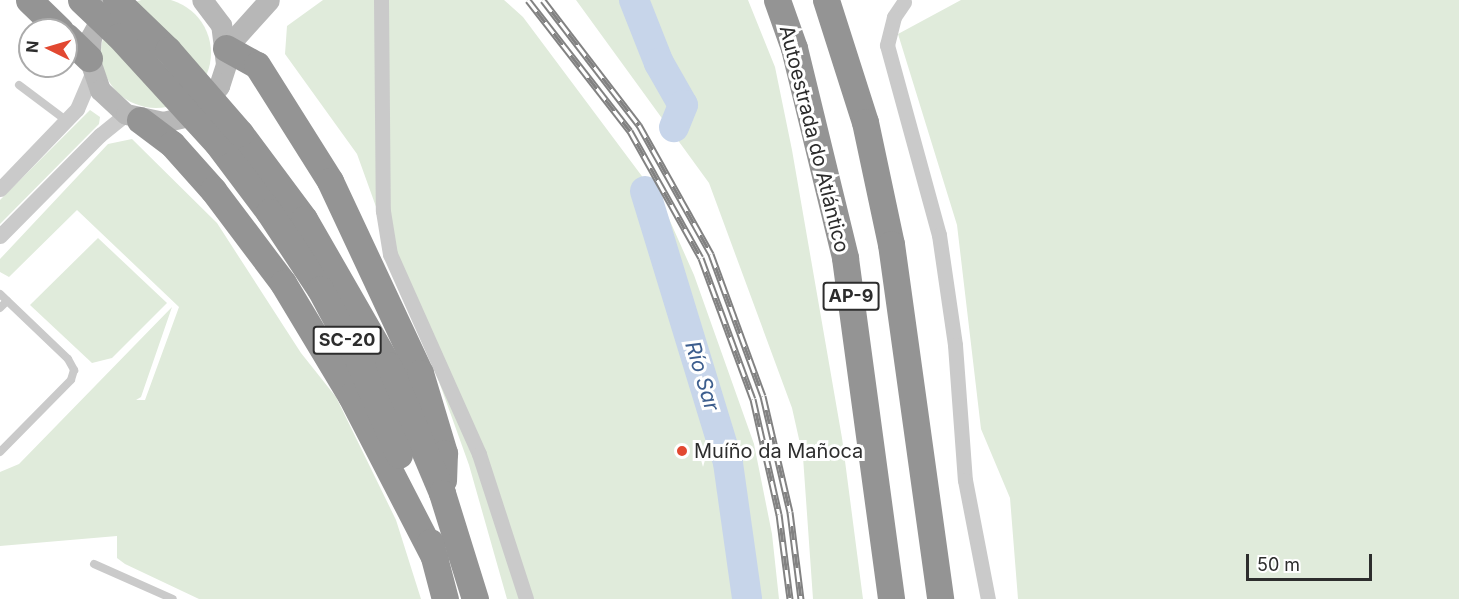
<!DOCTYPE html>
<meta charset="utf-8">
<style>
body{margin:0}
#map{position:relative;width:1459px;height:599px;overflow:hidden;background:#fff;font-family:Inter,sans-serif}
div>[style]{position:absolute}
.green>*{inset:0;background:#e0ebdb}
.round{border-radius:50%}
.river>*{height:30px;margin:-15px;padding:0 15px;transform-origin:15px;border-radius:15px;background:#c7d5ea}
.lane>*{height:8px;margin:-4px;padding:0 4px;transform-origin:4px;border-radius:4px;background:#cacaca}
.street>*{height:15px;margin:-7.5px;padding:0 7.5px;transform-origin:7.5px;border-radius:7.5px;background:#cacaca}
.secondary>*{height:21px;margin:-10.5px;padding:0 10.5px;transform-origin:10.5px;border-radius:10.5px;background:#b7b7b7}
.highway>*{height:27px;margin:-13.5px;padding:0 13.5px;transform-origin:13.5px;border-radius:13.5px;background:#949494}
.rail>*{height:7px;margin-top:-3.5px;transform-origin:0;background:repeating-linear-gradient(90deg,#fff 0 14px,#828282 0 28px);box-sizing:border-box;border-block:2px solid #828282}
.highway-bridge>*{height:27px;margin:-13.5px;padding:0 13.5px;transform-origin:13.5px;border-radius:13.5px;background:#949494}
.dots>*{width:16px;height:16px;translate:-50% -50%;box-sizing:border-box;border:3px solid #fff;border-radius:50%}
span{translate:-50% -50%;white-space:nowrap;text-align:center;line-height:1.15;-webkit-text-stroke:6px #fff;paint-order:stroke}
.shield-label span{padding:2px 4px;background:#fff;border:2px solid;border-radius:4px;-webkit-text-stroke-width:0}
.shield-label{font-size:18px;color:#2d2d2d;font-weight:700}
.street-label{font-size:20px;color:#2d2d2d}
.poi-label{font-size:20px;color:#2d2d2d}
.left{translate:0 -50%;text-align:left}
.water-label{font-size:21px;color:#3d5e8e;font-style:italic}
.north{position:absolute;left:18px;top:18px;width:60px;height:60px;box-sizing:border-box;background:#fff;border:2px solid #ababab;border-radius:50%;rotate:275deg;font-size:16px;font-weight:700;line-height:24px;text-align:center;color:#2d2d2d}
.north::after{content:'';display:block;margin:auto;width:21px;height:27px;background:#e24831;clip-path:polygon(50% 0,100% 100%,50% 72%,0 100%)}
.scale{position:absolute;left:1246px;top:554px;width:126px;height:27px;box-sizing:border-box;border:3px solid #2d2d2d;border-top:0;padding-left:8px;font-size:18px;line-height:21px;white-space:nowrap;color:#2d2d2d;-webkit-text-stroke:4px #fff;paint-order:stroke}
</style>
<div id="map">
<div class="green">
<div class="round" style="left:101px;top:-2px;width:110px;height:110px"></div>
<div style="clip-path:polygon(323px 0,504px 0,523px 17px,662px 203px,694px 275px,754px 444px,772px 534px,779px 599px,507px 599px,469px 465px,357px 154px,285px 54px,287px 26px)"></div>
<div style="clip-path:polygon(576px 0,748px 0,775px 67px,792px 150px,842px 438px,863px 599px,813px 599px,803px 457px,792px 408px,709px 183px)"></div>
<div style="clip-path:polygon(961px 0,1459px 0,1459px 599px,1018px 599px,1010px 498px,981px 429px,957px 225px,898px 34px)"></div>
<div style="clip-path:polygon(90px 110px,100px 117px,99px 124px,0 224px,0 200px)"></div>
<div style="clip-path:polygon(132px 139px,217px 223px,301px 353px,336px 397px,396px 520px,421px 599px,199px 599px,125px 564px,117px 558px,117px 536px,0 546px,0 472px,19px 464px,172px 307px,141px 397px,136px 400px,145px 400px,179px 307px,77px 210px,9px 277px,0 272px,0 259px,108px 144px)"></div>
<div style="clip-path:polygon(98px 238px,167px 303px,112px 358px,92px 363px,30px 305px)"></div>
</div>
<div class="river">
<div style="left:634px;top:0;width:68px;rotate:68.4deg"></div>
<div style="left:659px;top:63px;width:48px;rotate:60.3deg"></div>
<div style="left:683px;top:105px;width:24px;rotate:112deg"></div>
<div style="left:645px;top:191px;width:284px;rotate:73deg"></div>
<div style="left:728px;top:463px;width:137px;rotate:82deg"></div>
</div>
<div class="lane">
<div style="left:19px;top:85px;width:60px;rotate:36.9deg"></div>
<div style="left:0;top:294px;width:94px;rotate:43.7deg"></div>
<div style="left:68px;top:359px;width:13px;rotate:61deg"></div>
<div style="left:74px;top:370px;width:10px;rotate:107deg"></div>
<div style="left:71px;top:380px;width:101px;rotate:134.6deg"></div>
<div style="left:0;top:308px;width:10px;rotate:-45deg"></div>
<div style="left:94px;top:564px;width:86px;rotate:23.9deg"></div>
</div>
<div class="street">
<div style="left:381px;top:0;width:211px;rotate:89.5deg"></div>
<div style="left:383px;top:211px;width:44px;rotate:80.8deg"></div>
<div style="left:390px;top:254px;width:219px;rotate:66deg"></div>
<div style="left:479px;top:454px;width:152px;rotate:72deg"></div>
<div style="left:904px;top:2px;width:18px;rotate:124deg"></div>
<div style="left:894px;top:17px;width:29px;rotate:104deg"></div>
<div style="left:887px;top:45px;width:197px;rotate:74.7deg"></div>
<div style="left:939px;top:235px;width:111px;rotate:81.7deg"></div>
<div style="left:955px;top:345px;width:135px;rotate:85.8deg"></div>
<div style="left:965px;top:480px;width:121px;rotate:79.1deg"></div>
<div style="left:0;top:189px;width:111px;rotate:-46.1deg"></div>
<div style="left:77px;top:109px;width:39px;rotate:-67deg"></div>
<div style="left:0;top:236px;width:142px;rotate:-45.3deg"></div>
<div style="left:100px;top:135px;width:33px;rotate:-39deg"></div>
</div>
<div class="secondary">
<div style="left:107px;top:8px;width:33px;rotate:119deg"></div>
<div style="left:91px;top:37px;width:21px;rotate:95deg"></div>
<div style="left:89px;top:58px;width:34px;rotate:71deg"></div>
<div style="left:100px;top:90px;width:35px;rotate:43deg"></div>
<div style="left:126px;top:114px;width:38px;rotate:12deg"></div>
<div style="left:163px;top:122px;width:23px;rotate:-13deg"></div>
<div style="left:185px;top:117px;width:24px;rotate:-33deg"></div>
<div style="left:205px;top:104px;width:23px;rotate:-52deg"></div>
<div style="left:219px;top:86px;width:23px;rotate:-72deg"></div>
<div style="left:226px;top:64px;width:39px;rotate:-97deg"></div>
<div style="left:221px;top:25px;width:31px;rotate:-127deg"></div>
<div style="left:226px;top:48px;width:64px;rotate:-48.1deg"></div>
</div>
<div class="highway">
<div style="left:29px;top:0;width:43px;rotate:44.1deg"></div>
<div style="left:777px;top:0;width:51px;rotate:70.5deg"></div>
<div style="left:794px;top:48px;width:216px;rotate:76.3deg"></div>
<div style="left:845px;top:258px;width:344px;rotate:82.3deg"></div>
<div style="left:826px;top:0;width:128px;rotate:72.3deg"></div>
<div style="left:865px;top:122px;width:125px;rotate:78deg"></div>
<div style="left:891px;top:244px;width:358px;rotate:82.1deg"></div>
<div style="left:66px;top:36px;width:32px;rotate:44deg"></div>
<div style="left:226px;top:48px;width:35px;rotate:29deg"></div>
<div style="left:257px;top:65px;width:137px;rotate:57.8deg"></div>
<div style="left:330px;top:181px;width:212px;rotate:64.9deg"></div>
<div style="left:420px;top:373px;width:84px;rotate:73.3deg"></div>
<div style="left:444px;top:453px;width:27px;rotate:92deg"></div>
<div style="left:140px;top:120px;width:40px;rotate:37deg"></div>
<div style="left:172px;top:144px;width:62px;rotate:48.3deg"></div>
<div style="left:213px;top:190px;width:116px;rotate:53deg"></div>
<div style="left:283px;top:283px;width:132px;rotate:59deg"></div>
<div style="left:351px;top:396px;width:183px;rotate:62.7deg"></div>
<div style="left:240px;top:133px;width:107px;rotate:53.3deg"></div>
<div style="left:304px;top:219px;width:168px;rotate:60.1deg"></div>
<div style="left:388px;top:365px;width:139px;rotate:67.1deg"></div>
<div style="left:442px;top:493px;width:111px;rotate:72.7deg"></div>
<div style="left:217px;top:143px;width:86px;rotate:53deg"></div>
<div style="left:269px;top:212px;width:92px;rotate:56.5deg"></div>
<div style="left:320px;top:289px;width:83px;rotate:61.9deg"></div>
<div style="left:359px;top:362px;width:101px;rotate:66.7deg"></div>
<div style="left:430px;top:542px;width:59px;rotate:75.3deg"></div>
</div>
<div class="rail">
<div style="left:528px;top:0;width:166px;rotate:52.1deg"></div>
<div style="left:630px;top:131px;width:145px;rotate:60.8deg"></div>
<div style="left:701px;top:258px;width:150px;rotate:69.8deg"></div>
<div style="left:753px;top:399px;width:118px;rotate:77.3deg"></div>
<div style="left:779px;top:514px;width:86px;rotate:82.6deg"></div>
<div style="left:543px;top:0;width:158px;rotate:52.5deg"></div>
<div style="left:639px;top:125px;width:148px;rotate:60.8deg"></div>
<div style="left:711px;top:254px;width:151px;rotate:69.9deg"></div>
<div style="left:763px;top:396px;width:119px;rotate:76.9deg"></div>
<div style="left:790px;top:512px;width:88px;rotate:82.8deg"></div>
</div>
<div class="highway-bridge">
<div style="left:81px;top:0;width:52px;rotate:43.5deg"></div>
<div style="left:119px;top:36px;width:145px;rotate:47.5deg"></div>
<div style="left:116px;top:0;width:72px;rotate:43.9deg"></div>
<div style="left:168px;top:50px;width:110px;rotate:49.1deg"></div>
</div>
<div class="dots">
<div style="left:682px;top:451px;background:#e24831"></div>
</div>
<div class="shield-label">
<span style="left:851px;top:296px">AP-9</span>
<span style="left:347px;top:340px">SC-20</span>
</div>
<div class="street-label">
<span style="left:814px;top:139px;rotate:76deg">Autoestrada do Atlántico</span>
</div>
<div class="poi-label">
<span class="left" style="left:694px;top:451px">Muíño da Mañoca</span>
</div>
<div class="water-label">
<span style="left:702px;top:376px;rotate:73deg">Río Sar</span>
</div>
<div class="north">N</div>
<div class="scale">50 m</div>
</div>
